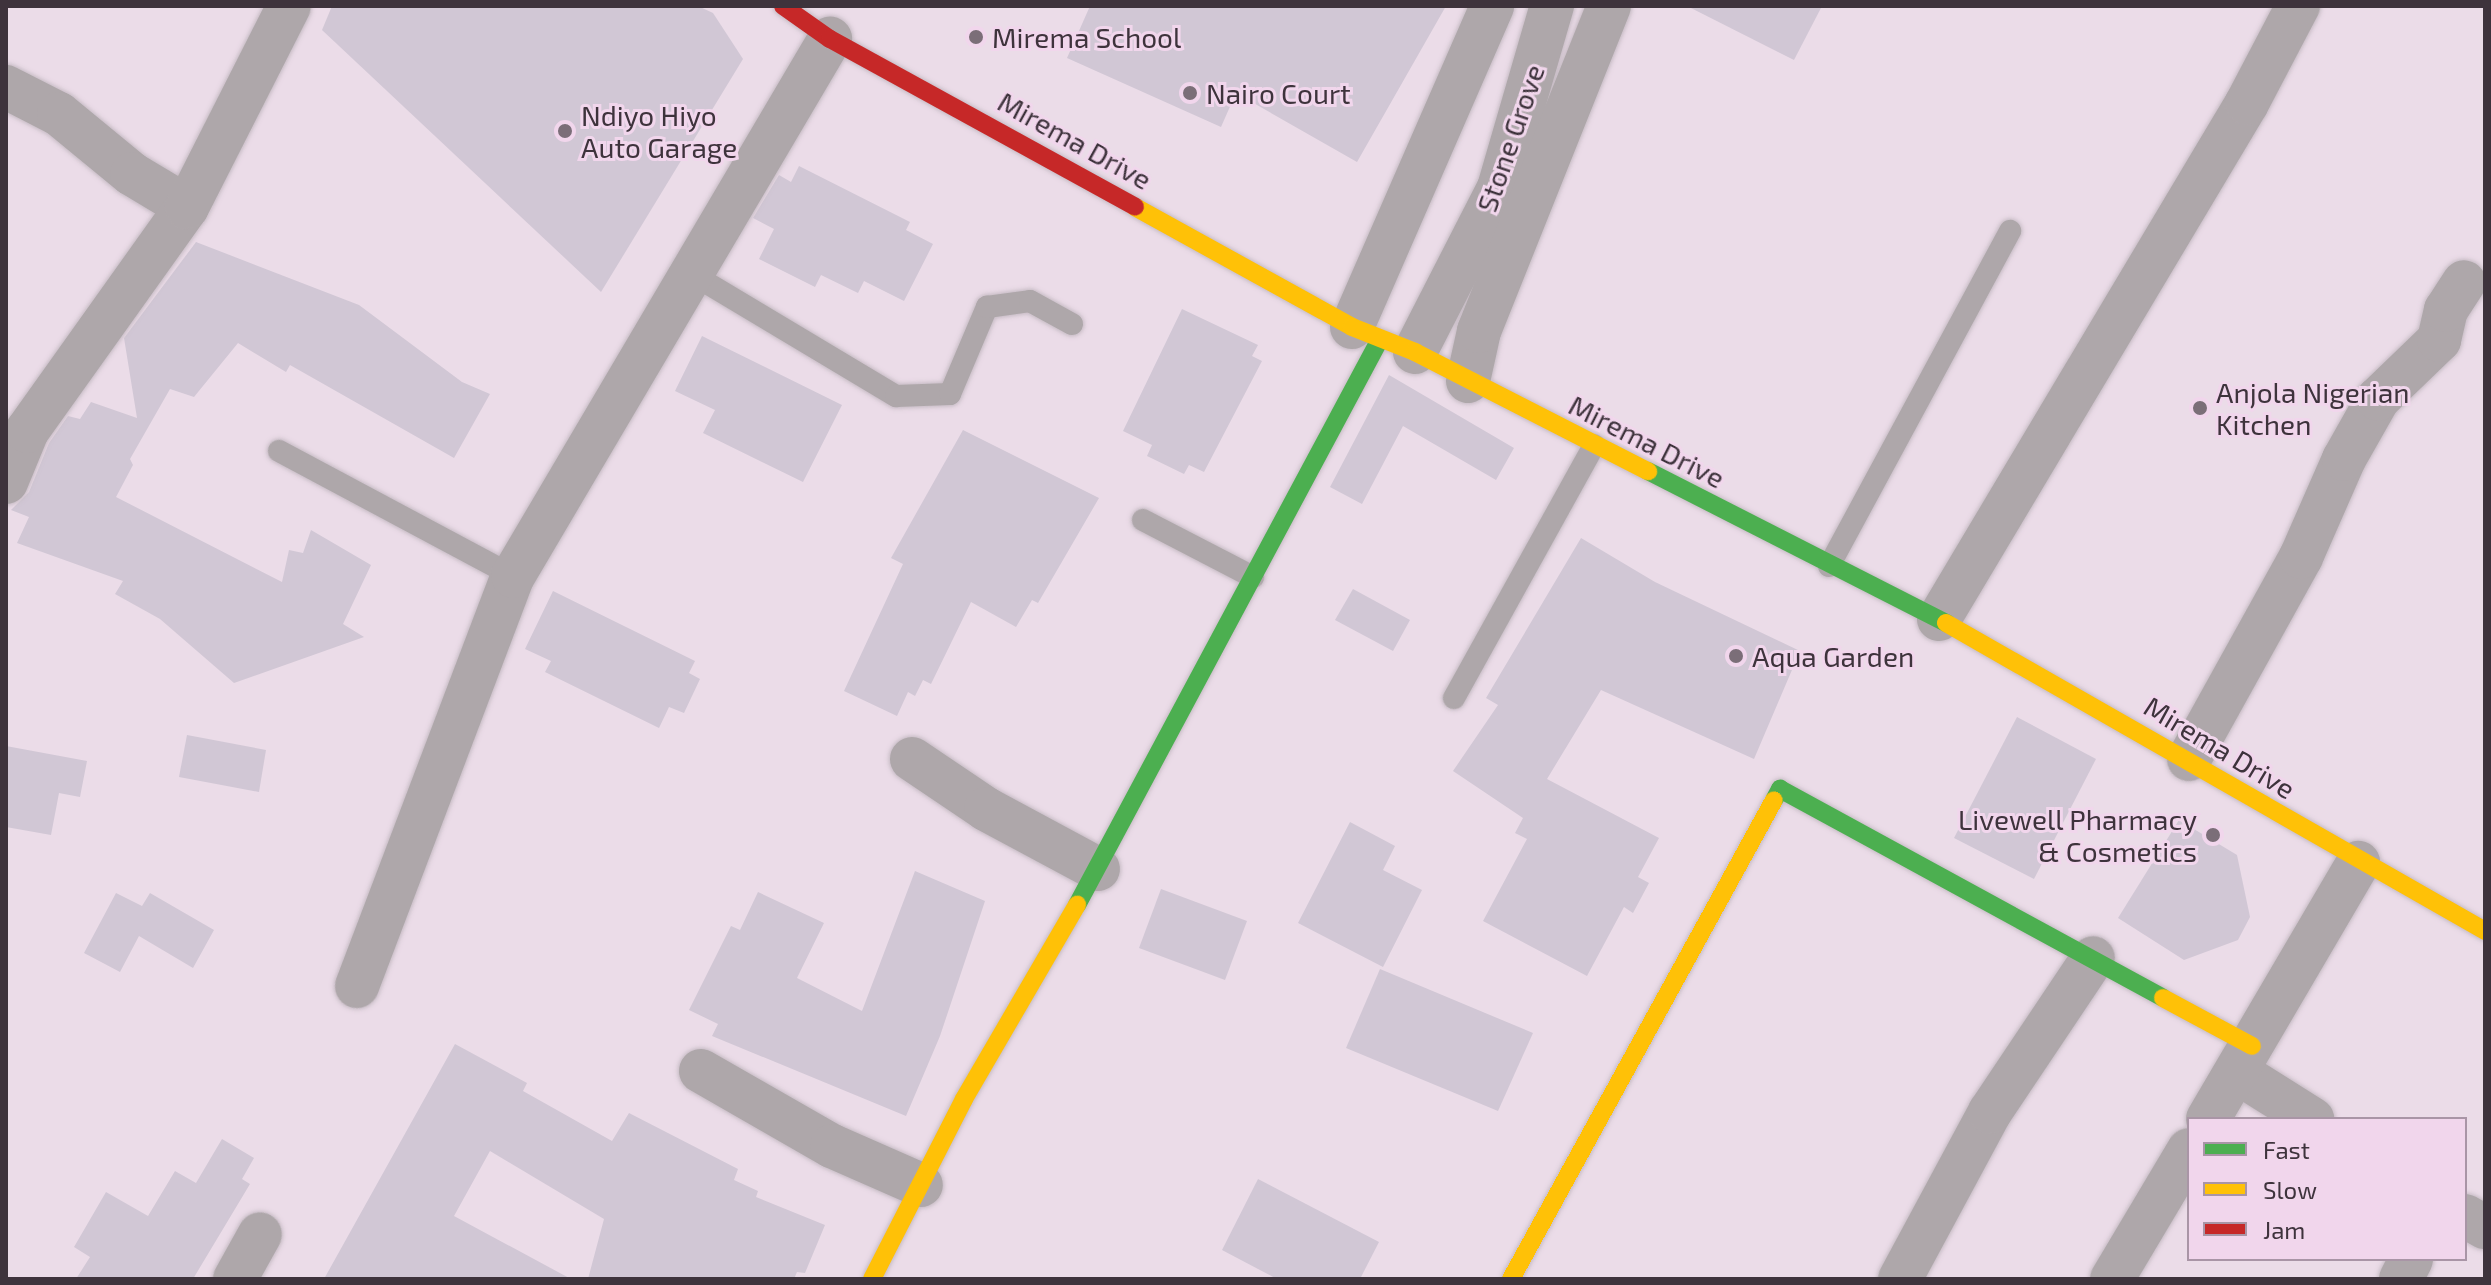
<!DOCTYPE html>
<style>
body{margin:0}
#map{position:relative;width:2491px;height:1285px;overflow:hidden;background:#ebdce8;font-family:"Exo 2",sans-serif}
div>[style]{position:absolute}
.building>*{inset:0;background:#d1c7d5}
.roads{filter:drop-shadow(0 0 2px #c7bcc5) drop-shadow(0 0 2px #c7bcc5)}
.lane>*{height:22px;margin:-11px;padding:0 11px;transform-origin:11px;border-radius:11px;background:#aea7aa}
.street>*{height:44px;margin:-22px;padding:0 22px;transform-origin:22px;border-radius:22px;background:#aea7aa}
.fast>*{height:18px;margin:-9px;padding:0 9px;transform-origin:9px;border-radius:9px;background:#4caf50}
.slow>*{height:18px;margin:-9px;padding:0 9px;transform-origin:9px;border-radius:9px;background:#ffc107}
.jam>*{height:18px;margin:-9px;padding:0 9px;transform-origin:9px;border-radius:9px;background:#c62828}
.dots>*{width:22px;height:22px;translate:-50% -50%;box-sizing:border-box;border:4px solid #f1d6ec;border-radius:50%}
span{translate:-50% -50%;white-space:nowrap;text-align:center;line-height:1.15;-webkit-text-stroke:6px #f1d6ec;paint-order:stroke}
.poi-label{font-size:28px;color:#3e333c}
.left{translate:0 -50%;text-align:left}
.right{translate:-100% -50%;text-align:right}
.street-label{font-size:28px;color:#3e333c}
.frame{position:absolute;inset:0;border:8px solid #3e333c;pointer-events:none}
.legend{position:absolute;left:2187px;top:1117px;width:280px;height:144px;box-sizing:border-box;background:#f1d6ec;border:2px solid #a995a6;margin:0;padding:10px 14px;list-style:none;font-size:24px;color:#3e333c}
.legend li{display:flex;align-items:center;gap:16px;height:40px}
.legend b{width:40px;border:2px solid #a995a6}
</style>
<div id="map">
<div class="building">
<div style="clip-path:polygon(332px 6px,698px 6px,713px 13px,743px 59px,601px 292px,322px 30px)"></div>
<div style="clip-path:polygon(1090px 6px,1446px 6px,1357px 162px,1236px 93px,1221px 127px,1067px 58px)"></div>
<div style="clip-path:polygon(1687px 6px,1822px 6px,1794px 60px)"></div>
<div style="clip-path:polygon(799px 166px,910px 222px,906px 230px,933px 244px,904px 301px,864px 281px,858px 293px,821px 275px,815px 287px,759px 259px,774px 229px,753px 218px,779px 175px,791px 182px)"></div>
<div style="clip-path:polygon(196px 242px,359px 305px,462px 382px,490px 394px,454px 458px,290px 365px,286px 372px,238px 343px,194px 397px,170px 389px,130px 459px,133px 465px,116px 497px,282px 582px,289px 550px,303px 553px,311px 530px,371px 565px,343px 624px,364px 637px,234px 683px,160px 619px,115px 594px,123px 581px,17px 543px,29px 517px,11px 510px,29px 492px,49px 443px,68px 416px,80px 419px,91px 402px,137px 418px,124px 338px)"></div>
<div style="clip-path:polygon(1182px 309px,1258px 345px,1252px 356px,1262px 361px,1204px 472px,1189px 465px,1184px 474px,1147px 456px,1152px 445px,1123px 431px)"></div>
<div style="clip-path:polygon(702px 336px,842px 405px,803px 482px,703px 433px,715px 410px,675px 391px)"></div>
<div style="clip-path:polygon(1389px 375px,1514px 448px,1496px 480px,1403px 426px,1362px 504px,1330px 487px)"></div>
<div style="clip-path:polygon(963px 430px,1099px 498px,1038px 603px,1032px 600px,1016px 627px,971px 602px,931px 684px,923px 680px,915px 696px,908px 692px,897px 716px,844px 691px,903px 564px,891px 558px)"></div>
<div style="clip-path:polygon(1581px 538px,1655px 582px,1800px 651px,1754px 759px,1601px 690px,1547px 779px,1659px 838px,1638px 877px,1649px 883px,1633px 913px,1624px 907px,1587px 976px,1483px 921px,1527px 839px,1515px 833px,1523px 818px,1453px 771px,1498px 705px,1486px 698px)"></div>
<div style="clip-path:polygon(1353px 589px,1410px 620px,1393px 651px,1335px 620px)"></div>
<div style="clip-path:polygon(553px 591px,695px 661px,689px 673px,700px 679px,684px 713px,669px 707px,659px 728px,545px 672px,551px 661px,525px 649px)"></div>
<div style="clip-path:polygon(2017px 717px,2096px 759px,2034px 879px,1954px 838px)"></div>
<div style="clip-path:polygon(187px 735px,266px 750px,259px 792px,179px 777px)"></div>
<div style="clip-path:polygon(6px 746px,87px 761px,80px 797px,59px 793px,51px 835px,6px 827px)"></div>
<div style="clip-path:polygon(2179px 820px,2237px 855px,2250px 917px,2238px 940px,2184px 960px,2118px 918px)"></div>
<div style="clip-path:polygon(1350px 822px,1395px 846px,1383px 870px,1422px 890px,1383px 967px,1298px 923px)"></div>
<div style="clip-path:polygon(915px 871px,985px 901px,940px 1036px,906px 1116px,712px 1036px,718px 1024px,689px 1010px,731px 926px,740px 930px,758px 892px,824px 923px,797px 978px,862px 1011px)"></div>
<div style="clip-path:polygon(1161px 889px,1247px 921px,1225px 980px,1139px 948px)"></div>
<div style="clip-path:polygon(116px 893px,142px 906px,150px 893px,214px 930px,193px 968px,139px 936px,120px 972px,84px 953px)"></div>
<div style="clip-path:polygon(1380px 969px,1533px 1033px,1498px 1111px,1346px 1048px)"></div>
<div style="clip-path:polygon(455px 1044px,527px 1083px,523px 1091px,612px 1141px,629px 1113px,738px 1169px,734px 1180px,758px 1191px,756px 1197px,825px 1225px,805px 1273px,797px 1272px,794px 1279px,588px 1279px,604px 1219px,490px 1151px,454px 1216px,571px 1279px,324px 1279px)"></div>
<div style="clip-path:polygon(222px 1139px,254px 1158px,242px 1179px,250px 1184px,193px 1279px,76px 1279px,90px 1257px,74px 1247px,106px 1192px,148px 1216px,175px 1171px,196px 1183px)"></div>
<div style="clip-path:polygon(1258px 1179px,1379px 1242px,1360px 1279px,1277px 1279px,1222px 1250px)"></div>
</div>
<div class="roads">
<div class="lane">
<div style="left:692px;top:274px;width:238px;rotate:30.9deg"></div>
<div style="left:896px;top:396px;width:54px;rotate:-2.1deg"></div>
<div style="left:950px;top:394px;width:95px;rotate:-67deg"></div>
<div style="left:987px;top:307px;width:43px;rotate:-7.9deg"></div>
<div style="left:1030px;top:301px;width:48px;rotate:28.7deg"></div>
<div style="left:279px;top:451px;width:265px;rotate:28.1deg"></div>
<div style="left:1143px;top:520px;width:124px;rotate:27.4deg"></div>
<div style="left:1829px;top:566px;width:381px;rotate:-61.6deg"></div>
<div style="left:1454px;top:698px;width:289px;rotate:-61deg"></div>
</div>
<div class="street">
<div style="left:6px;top:87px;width:59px;rotate:27deg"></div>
<div style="left:59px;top:114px;width:94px;rotate:39.4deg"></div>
<div style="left:132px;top:174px;width:64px;rotate:31deg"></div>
<div style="left:1352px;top:327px;width:350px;rotate:-66.4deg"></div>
<div style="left:1415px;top:352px;width:184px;rotate:-62.9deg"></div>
<div style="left:1499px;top:188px;width:190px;rotate:-73.8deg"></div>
<div style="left:1468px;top:381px;width:51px;rotate:-77.6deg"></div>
<div style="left:1479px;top:331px;width:350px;rotate:-68.2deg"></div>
<div style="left:6px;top:482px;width:55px;rotate:-67.6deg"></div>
<div style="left:27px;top:431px;width:275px;rotate:-54.5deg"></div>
<div style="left:187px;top:207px;width:225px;rotate:-63.1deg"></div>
<div style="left:1939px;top:619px;width:601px;rotate:-59.17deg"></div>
<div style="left:2247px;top:103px;width:110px;rotate:-62.3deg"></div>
<div style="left:912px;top:759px;width:89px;rotate:34deg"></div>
<div style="left:986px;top:809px;width:127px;rotate:28.2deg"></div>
<div style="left:2189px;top:759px;width:231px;rotate:-61deg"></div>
<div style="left:2301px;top:557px;width:107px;rotate:-66.3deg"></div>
<div style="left:2344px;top:459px;width:69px;rotate:-60.5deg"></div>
<div style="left:2378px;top:399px;width:85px;rotate:-44deg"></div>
<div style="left:2439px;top:340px;width:31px;rotate:-77deg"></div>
<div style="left:2446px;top:310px;width:33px;rotate:-57deg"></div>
<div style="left:357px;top:986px;width:439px;rotate:-69.2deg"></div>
<div style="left:513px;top:576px;width:624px;rotate:-59.45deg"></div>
<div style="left:701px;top:1071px;width:151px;rotate:29.8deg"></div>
<div style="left:832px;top:1146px;width:97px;rotate:23.7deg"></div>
<div style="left:2237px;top:1072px;width:89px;rotate:32.1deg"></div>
<div style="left:2208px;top:1119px;width:297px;rotate:-59.6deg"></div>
<div style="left:2465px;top:1216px;width:23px;rotate:29deg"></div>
<div style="left:235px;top:1279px;width:51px;rotate:-60.9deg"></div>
<div style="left:1900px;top:1279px;width:190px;rotate:-61.7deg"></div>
<div style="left:1990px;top:1112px;width:185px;rotate:-56.2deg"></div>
<div style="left:2112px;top:1279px;width:150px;rotate:-59.2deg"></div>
<div style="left:2401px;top:1279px;width:22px;rotate:-63deg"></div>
</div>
<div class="fast">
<div style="left:1648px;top:471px;width:335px;rotate:27deg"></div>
<div style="left:1774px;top:800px;width:13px;rotate:-61deg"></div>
<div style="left:1780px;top:789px;width:436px;rotate:28.6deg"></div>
<div style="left:1077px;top:905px;width:640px;rotate:-61.83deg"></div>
</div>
<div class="slow">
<div style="left:1135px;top:207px;width:248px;rotate:28.9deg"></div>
<div style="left:1352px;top:327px;width:68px;rotate:21.6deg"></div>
<div style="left:1415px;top:352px;width:262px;rotate:27.1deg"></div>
<div style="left:1946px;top:623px;width:621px;rotate:29.74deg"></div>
<div style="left:2163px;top:998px;width:101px;rotate:28.3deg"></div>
<div style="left:872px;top:1279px;width:202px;rotate:-62.9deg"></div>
<div style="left:964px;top:1099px;width:225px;rotate:-59.8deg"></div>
<div style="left:1511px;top:1279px;width:546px;rotate:-61.23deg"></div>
</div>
<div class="jam">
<div style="left:783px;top:6px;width:57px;rotate:35.1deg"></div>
<div style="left:830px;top:39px;width:348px;rotate:28.8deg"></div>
</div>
</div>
<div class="dots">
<div style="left:976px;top:37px;background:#7b6e78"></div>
<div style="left:1190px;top:93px;background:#7b6e78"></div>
<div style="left:565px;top:131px;background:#7b6e78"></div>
<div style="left:2200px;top:408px;background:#7b6e78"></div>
<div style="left:1736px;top:656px;background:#7b6e78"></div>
<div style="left:2213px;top:835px;background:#7b6e78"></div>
</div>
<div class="poi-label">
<span class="left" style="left:992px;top:37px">Mirema School</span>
<span class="left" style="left:1206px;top:93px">Nairo Court</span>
<span class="left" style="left:581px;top:131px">Ndiyo Hiyo<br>Auto Garage</span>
<span class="left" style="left:2216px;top:408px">Anjola Nigerian<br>Kitchen</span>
<span class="left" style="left:1752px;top:656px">Aqua Garden</span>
<span class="right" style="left:2197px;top:835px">Livewell Pharmacy<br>&amp; Cosmetics</span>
</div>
<div class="street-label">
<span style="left:1510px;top:138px;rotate:-71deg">Stone Grove</span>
<span style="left:1075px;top:140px;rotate:29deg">Mirema Drive</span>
<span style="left:1647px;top:441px;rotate:27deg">Mirema Drive</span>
<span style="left:2220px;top:747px;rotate:31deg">Mirema Drive</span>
</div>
<div class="frame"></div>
<ul class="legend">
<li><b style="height:10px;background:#4caf50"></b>Fast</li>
<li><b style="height:10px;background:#ffc107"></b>Slow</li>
<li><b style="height:10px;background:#c62828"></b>Jam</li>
</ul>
</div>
